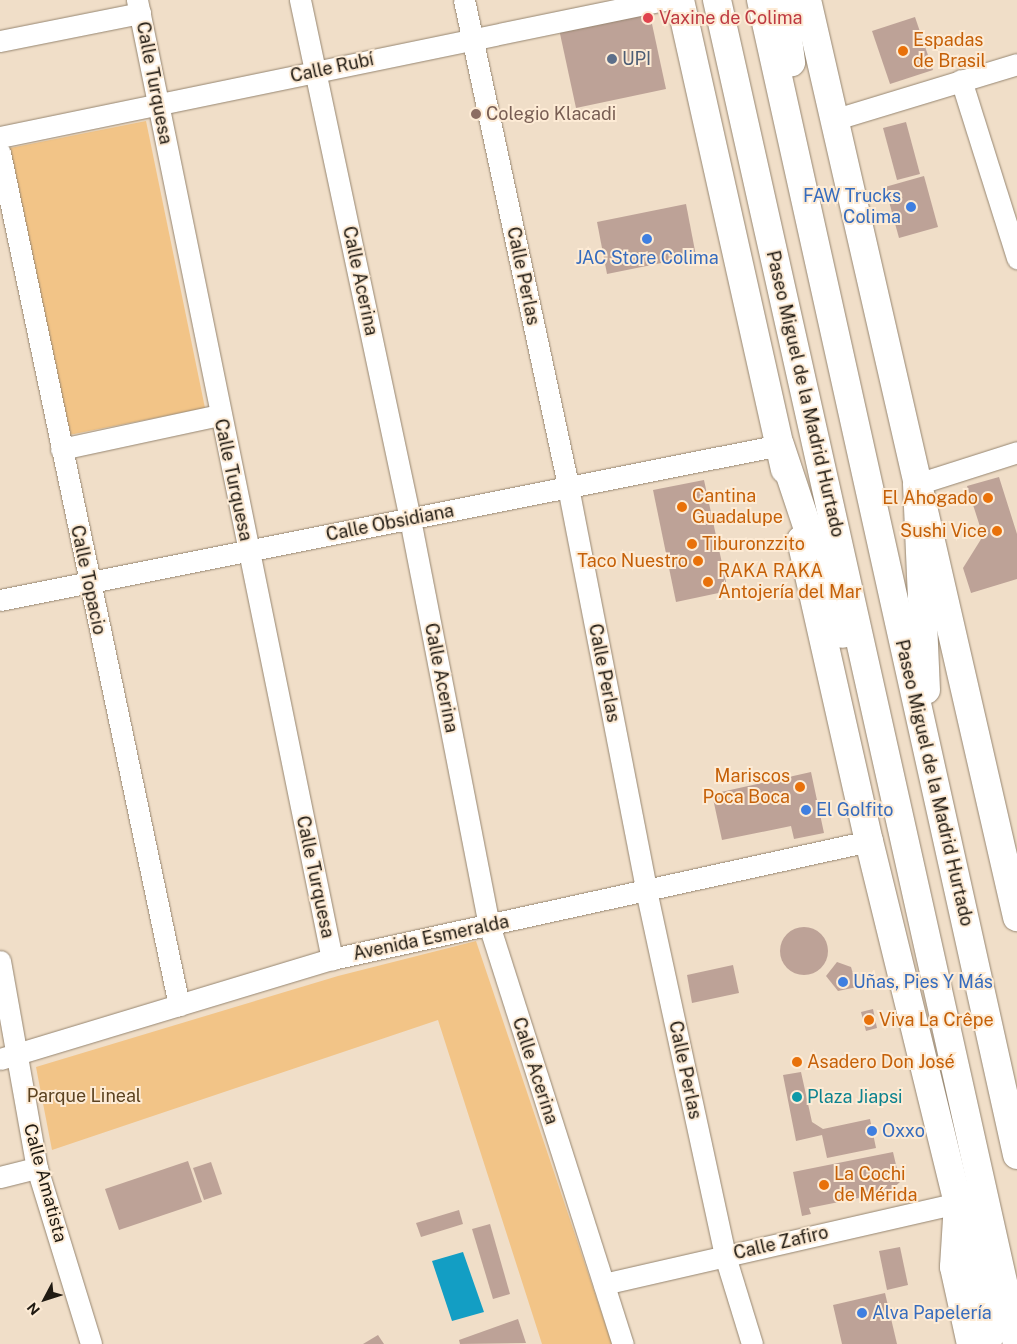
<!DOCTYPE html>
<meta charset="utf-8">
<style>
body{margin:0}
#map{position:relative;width:1017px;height:1344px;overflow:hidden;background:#f0dec8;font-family:"Public Sans",sans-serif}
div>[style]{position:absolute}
.green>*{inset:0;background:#f2c487}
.water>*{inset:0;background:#139ec4}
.building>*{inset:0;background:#bda297}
.round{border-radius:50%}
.roads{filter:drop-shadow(0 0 1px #968671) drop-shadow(0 0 1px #968671)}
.street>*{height:21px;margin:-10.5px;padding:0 10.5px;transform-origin:10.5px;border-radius:10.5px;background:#fff}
.secondary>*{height:28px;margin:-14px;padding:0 14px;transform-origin:14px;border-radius:14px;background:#fff}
.highway>*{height:28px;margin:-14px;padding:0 14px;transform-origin:14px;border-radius:14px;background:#fff}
.dots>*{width:14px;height:14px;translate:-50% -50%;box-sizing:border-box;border:2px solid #fdebd5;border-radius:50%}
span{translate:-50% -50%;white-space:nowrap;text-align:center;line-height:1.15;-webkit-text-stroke:4px #fdebd5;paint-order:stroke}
.health-label{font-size:18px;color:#be3a42}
.left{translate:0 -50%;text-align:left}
.food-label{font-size:18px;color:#c56008}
.right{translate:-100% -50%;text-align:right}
.service-label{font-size:18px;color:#4e5e75}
.street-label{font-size:18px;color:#201a12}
.education-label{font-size:18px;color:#785e54}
.shop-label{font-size:18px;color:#366cbe}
.park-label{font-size:18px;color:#5c4321}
.culture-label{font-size:18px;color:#0d838f}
.north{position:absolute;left:20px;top:1274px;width:50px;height:50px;-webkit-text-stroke:4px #fdebd5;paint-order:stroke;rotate:230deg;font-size:14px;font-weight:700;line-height:20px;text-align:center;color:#201a12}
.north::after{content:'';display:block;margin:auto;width:18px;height:22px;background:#201a12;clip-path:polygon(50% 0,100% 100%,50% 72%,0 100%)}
</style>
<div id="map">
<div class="green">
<div style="clip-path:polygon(146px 121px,205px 408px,69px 435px,10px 148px)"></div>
<div style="clip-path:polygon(476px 941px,612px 1344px,542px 1344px,438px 1020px,52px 1150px,36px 1067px,338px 976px)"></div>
</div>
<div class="water">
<div style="clip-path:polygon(463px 1252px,484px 1312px,452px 1321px,432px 1261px)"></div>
</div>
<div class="building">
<div style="clip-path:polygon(649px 10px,666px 89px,576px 108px,559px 29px)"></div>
<div style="clip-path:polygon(915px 17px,933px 70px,890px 84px,872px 31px)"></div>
<div style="clip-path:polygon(906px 122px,920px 174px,897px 180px,883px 128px)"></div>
<div style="clip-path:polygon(924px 176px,938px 227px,899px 238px,885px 187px)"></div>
<div style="clip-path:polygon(686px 204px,696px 256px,607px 274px,597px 222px)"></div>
<div style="clip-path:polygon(999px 477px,1017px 534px,1017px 579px,971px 593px,963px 568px,983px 536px,967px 486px)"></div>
<div style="clip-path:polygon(704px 480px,728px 591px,676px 602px,653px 490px)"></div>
<div style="clip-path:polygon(811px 772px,824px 833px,794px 839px,791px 826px,722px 840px,712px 794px)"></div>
<div class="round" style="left:780px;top:927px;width:48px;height:48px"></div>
<div style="clip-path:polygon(837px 962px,851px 967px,857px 987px,838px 991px,826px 976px)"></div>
<div style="clip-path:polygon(733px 965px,739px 993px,692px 1003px,687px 975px)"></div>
<div style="clip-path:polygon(873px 1009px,877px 1028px,866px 1031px,861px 1012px)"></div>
<div style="clip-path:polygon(801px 1072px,812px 1122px,823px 1129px,870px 1119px,876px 1148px,827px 1158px,822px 1135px,796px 1141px,783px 1075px)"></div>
<div style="clip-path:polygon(893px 1152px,900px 1182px,889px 1192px,809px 1208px,811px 1214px,802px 1216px,793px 1172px)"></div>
<div style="clip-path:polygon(188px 1161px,202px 1202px,119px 1230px,105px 1189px)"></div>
<div style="clip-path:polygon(211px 1162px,222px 1194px,204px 1200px,193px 1168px)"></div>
<div style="clip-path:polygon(459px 1210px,463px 1224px,421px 1237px,416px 1223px)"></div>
<div style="clip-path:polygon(490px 1224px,510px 1294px,493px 1299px,472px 1229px)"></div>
<div style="clip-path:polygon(900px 1247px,908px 1285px,887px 1290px,879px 1251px)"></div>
<div style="clip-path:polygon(885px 1293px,897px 1344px,842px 1344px,833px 1305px)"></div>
<div style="clip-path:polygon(518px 1319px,526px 1343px,460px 1344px,459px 1340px)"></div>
<div style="clip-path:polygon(378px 1335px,384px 1344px,363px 1344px)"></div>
</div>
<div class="roads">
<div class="street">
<div style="left:137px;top:0;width:979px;rotate:78.51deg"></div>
<div style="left:300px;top:0;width:531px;rotate:78.03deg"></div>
<div style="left:410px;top:519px;width:414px;rotate:79deg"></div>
<div style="left:489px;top:925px;width:440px;rotate:72.3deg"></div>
<div style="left:464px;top:0;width:498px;rotate:77.9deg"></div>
<div style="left:568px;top:487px;width:410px;rotate:79deg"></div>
<div style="left:646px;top:890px;width:374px;rotate:77.8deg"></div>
<div style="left:725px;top:1256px;width:92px;rotate:72.9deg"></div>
<div style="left:0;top:41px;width:143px;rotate:-11.3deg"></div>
<div style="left:961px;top:80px;width:187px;rotate:72.5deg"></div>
<div style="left:833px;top:120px;width:192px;rotate:-16.9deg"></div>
<div style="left:0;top:137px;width:678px;rotate:-11.66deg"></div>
<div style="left:0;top:153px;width:871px;rotate:78.14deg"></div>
<div style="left:61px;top:449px;width:162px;rotate:-12.1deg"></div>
<div style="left:917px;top:484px;width:105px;rotate:-17.7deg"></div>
<div style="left:0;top:600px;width:795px;rotate:-11.24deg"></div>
<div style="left:0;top:961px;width:210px;rotate:79.9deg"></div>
<div style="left:37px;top:1168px;width:184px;rotate:72.9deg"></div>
<div style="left:0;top:1059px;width:347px;rotate:-16.8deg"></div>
<div style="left:332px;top:959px;width:550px;rotate:-12.39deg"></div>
<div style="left:0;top:1177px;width:38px;rotate:-14deg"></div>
<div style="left:604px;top:1284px;width:363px;rotate:-12.9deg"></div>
</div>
<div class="secondary">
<div style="left:680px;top:0;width:481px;rotate:77.4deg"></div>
<div style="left:807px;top:0;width:941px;rotate:77.1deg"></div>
<div style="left:801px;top:540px;width:309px;rotate:77.3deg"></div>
<div style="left:869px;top:841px;width:373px;rotate:76.2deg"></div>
<div style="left:958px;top:1203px;width:64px;rotate:93.6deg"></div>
<div style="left:954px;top:1267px;width:79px;rotate:77.6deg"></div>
<div style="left:961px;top:1211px;width:54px;rotate:69.6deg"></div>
<div style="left:980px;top:1262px;width:63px;rotate:78.2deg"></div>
<div style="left:993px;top:1324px;width:21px;rotate:107deg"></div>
</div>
<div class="highway">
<div style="left:717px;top:0;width:1377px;rotate:77.42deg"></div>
<div style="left:761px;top:0;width:1183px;rotate:77.5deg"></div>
<div style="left:783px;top:0;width:63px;rotate:82.6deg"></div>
<div style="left:780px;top:445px;width:199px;rotate:71.6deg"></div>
<div style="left:917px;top:484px;width:206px;rotate:87.5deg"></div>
</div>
</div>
<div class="dots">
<div style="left:648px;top:18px;background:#e0444e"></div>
<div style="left:903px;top:51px;background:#e8710a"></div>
<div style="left:612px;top:59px;background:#5c6f8a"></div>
<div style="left:476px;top:114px;background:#8d6e63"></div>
<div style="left:911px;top:207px;background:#3f7fe0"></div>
<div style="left:647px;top:239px;background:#3f7fe0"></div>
<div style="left:988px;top:498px;background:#e8710a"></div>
<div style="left:682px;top:507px;background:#e8710a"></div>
<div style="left:997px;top:531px;background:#e8710a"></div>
<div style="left:692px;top:544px;background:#e8710a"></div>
<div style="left:698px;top:561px;background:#e8710a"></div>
<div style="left:708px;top:582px;background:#e8710a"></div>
<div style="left:800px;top:787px;background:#e8710a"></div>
<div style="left:806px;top:810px;background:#3f7fe0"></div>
<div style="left:843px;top:982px;background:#3f7fe0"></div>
<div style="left:869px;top:1020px;background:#e8710a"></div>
<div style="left:797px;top:1062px;background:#e8710a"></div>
<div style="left:797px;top:1097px;background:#0f9aa8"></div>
<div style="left:872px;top:1131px;background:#3f7fe0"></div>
<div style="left:824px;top:1185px;background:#e8710a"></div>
<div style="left:862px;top:1313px;background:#3f7fe0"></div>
</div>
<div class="health-label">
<span class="left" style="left:659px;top:18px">Vaxine de Colima</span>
</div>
<div class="food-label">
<span class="left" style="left:913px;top:51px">Espadas<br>de Brasil</span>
<span class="left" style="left:692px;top:507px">Cantina<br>Guadalupe</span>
<span class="right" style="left:978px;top:498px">El Ahogado</span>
<span class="right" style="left:987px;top:531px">Sushi Vice</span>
<span class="left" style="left:702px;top:544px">Tiburonzzito</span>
<span class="right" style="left:688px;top:561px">Taco Nuestro</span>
<span class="left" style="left:718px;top:582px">RAKA RAKA<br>Antojería del Mar</span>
<span class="right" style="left:790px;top:787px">Mariscos<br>Poca Boca</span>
<span class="left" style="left:879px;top:1020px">Viva La Crêpe</span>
<span class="left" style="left:807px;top:1062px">Asadero Don José</span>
<span class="left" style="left:834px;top:1185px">La Cochi<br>de Mérida</span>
</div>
<div class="service-label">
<span class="left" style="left:622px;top:59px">UPI</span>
</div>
<div class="street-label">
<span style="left:332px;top:68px;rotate:-12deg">Calle Rubí</span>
<span style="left:154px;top:83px;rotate:79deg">Calle Turquesa</span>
<span style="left:523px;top:276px;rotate:78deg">Calle Perlas</span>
<span style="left:360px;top:281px;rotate:78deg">Calle Acerina</span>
<span style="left:805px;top:394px;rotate:77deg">Paseo Miguel de la Madrid Hurtado</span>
<span style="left:233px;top:480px;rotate:78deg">Calle Turquesa</span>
<span style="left:390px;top:523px;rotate:-11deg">Calle Obsidiana</span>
<span style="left:88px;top:580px;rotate:78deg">Calle Topacio</span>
<span style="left:604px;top:673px;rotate:79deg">Calle Perlas</span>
<span style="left:441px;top:678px;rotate:79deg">Calle Acerina</span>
<span style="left:934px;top:783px;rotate:77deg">Paseo Miguel de la Madrid Hurtado</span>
<span style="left:315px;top:877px;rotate:78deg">Calle Turquesa</span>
<span style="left:431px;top:938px;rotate:-12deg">Avenida Esmeralda</span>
<span style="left:685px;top:1070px;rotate:78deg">Calle Perlas</span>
<span style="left:535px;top:1071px;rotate:72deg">Calle Acerina</span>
<span style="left:45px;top:1183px;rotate:75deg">Calle Amatista</span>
<span style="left:781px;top:1243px;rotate:-13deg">Calle Zafiro</span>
</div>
<div class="education-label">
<span class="left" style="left:486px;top:114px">Colegio Klacadi</span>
</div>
<div class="shop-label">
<span class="right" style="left:901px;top:207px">FAW Trucks<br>Colima</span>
<span style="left:647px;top:258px">JAC Store Colima</span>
<span class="left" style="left:816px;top:810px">El Golfito</span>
<span class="left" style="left:853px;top:982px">Uñas, Pies Y Más</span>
<span class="left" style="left:882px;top:1131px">Oxxo</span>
<span class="left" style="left:872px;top:1313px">Alva Papelería</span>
</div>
<div class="park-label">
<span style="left:84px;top:1096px">Parque Lineal</span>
</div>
<div class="culture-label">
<span class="left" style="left:807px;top:1097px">Plaza Jiapsi</span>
</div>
<div class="north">N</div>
</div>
